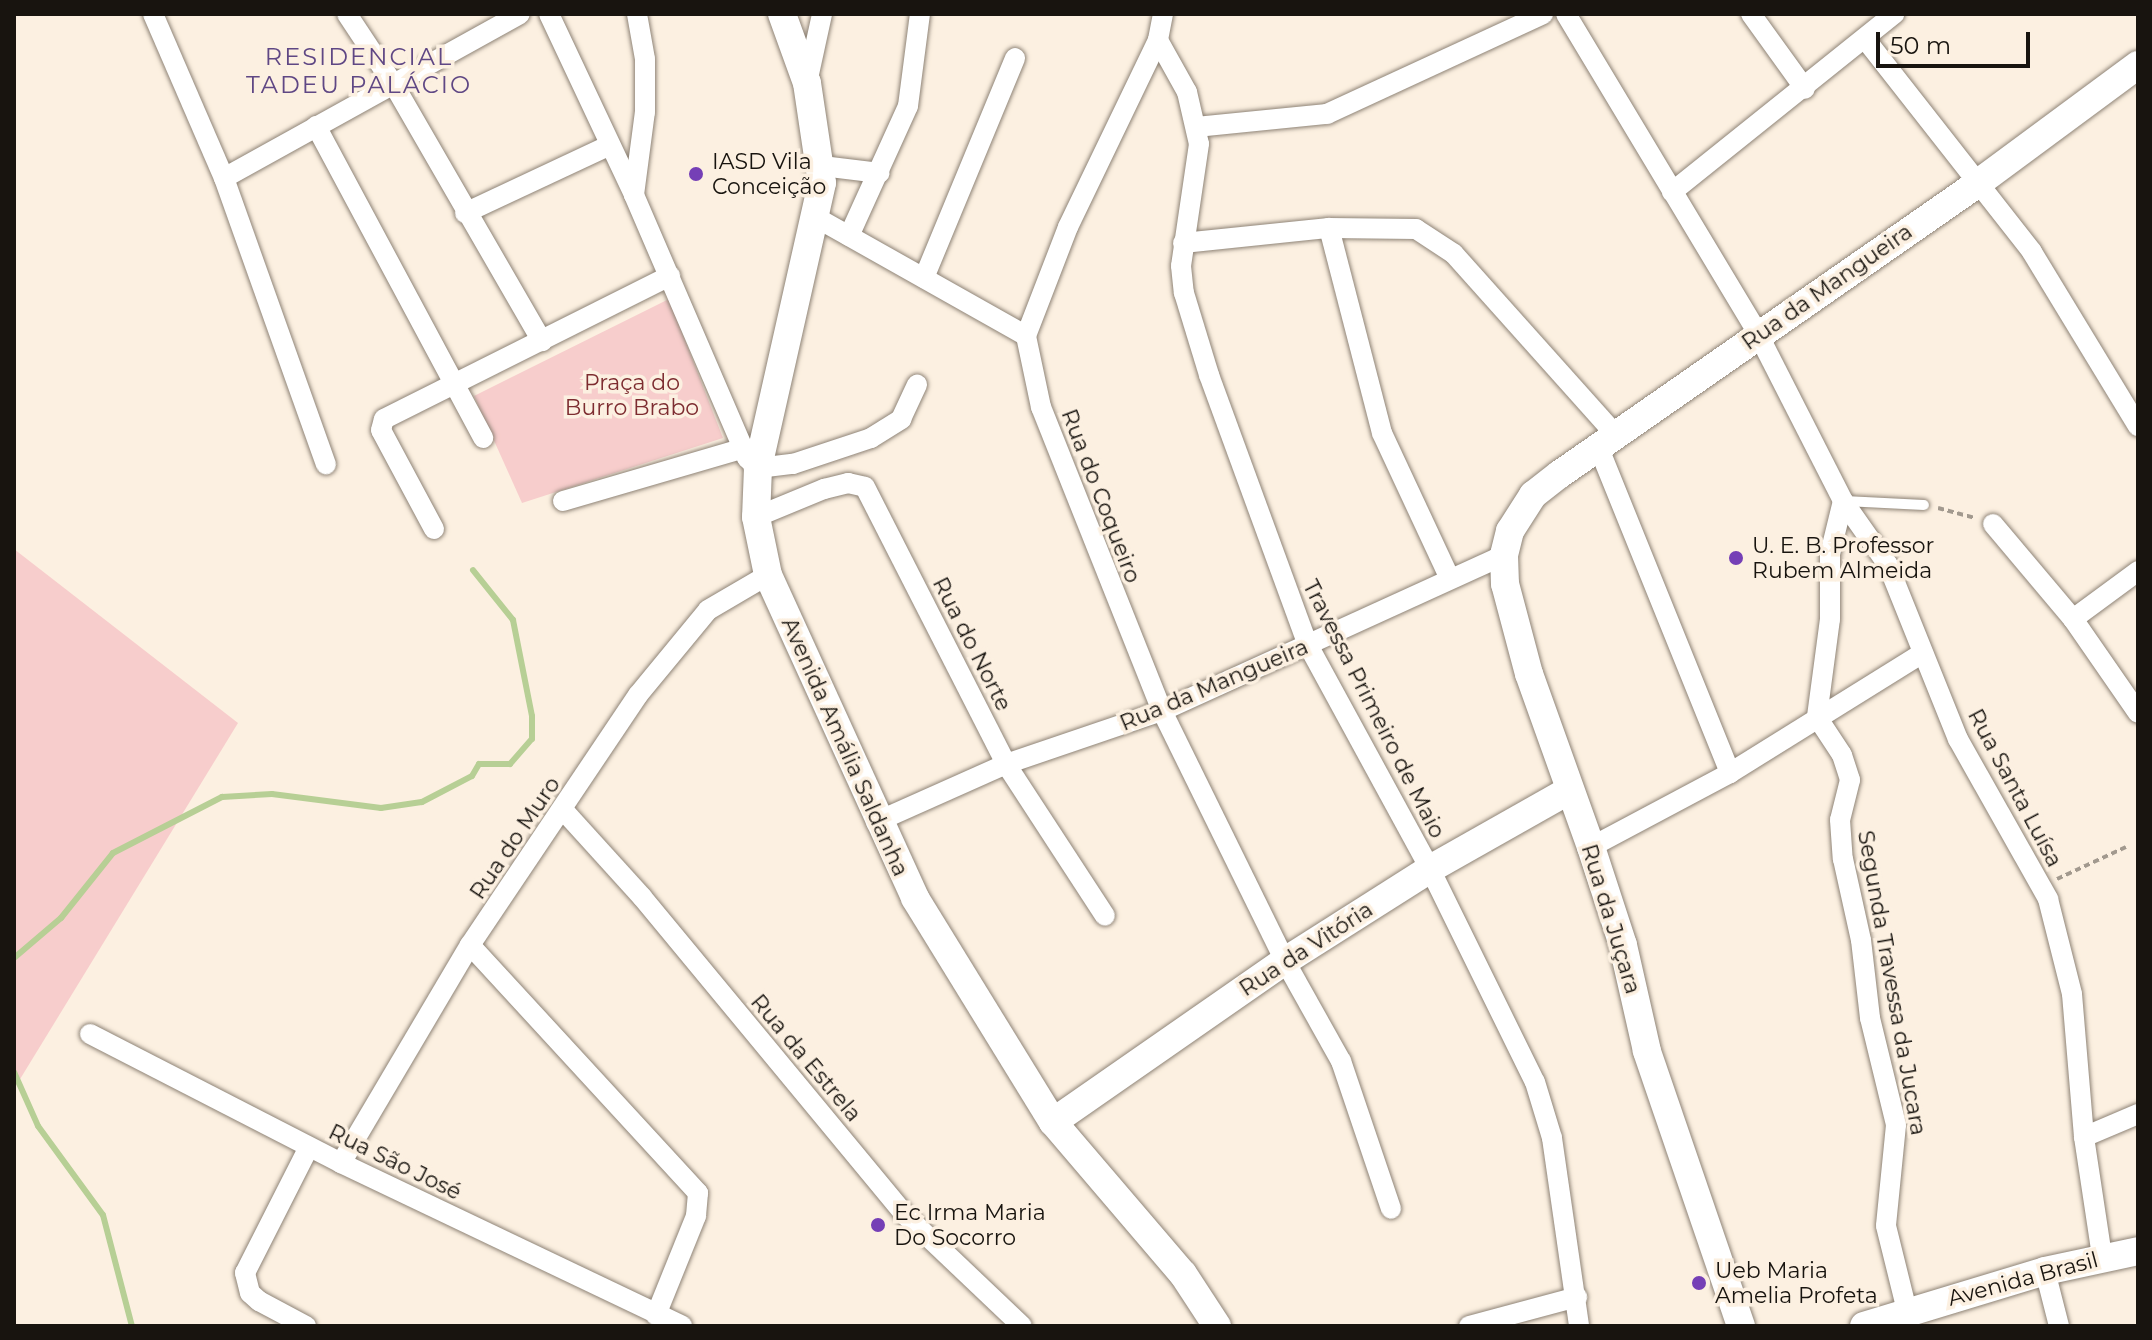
<!DOCTYPE html>
<meta charset="utf-8">
<style>
body{margin:0}
#map{position:relative;width:2152px;height:1340px;overflow:hidden;background:#fcf0e1;font-family:Montserrat,sans-serif}
div>[style]{position:absolute}
.green>*{inset:0;background:#f7cdcc}
.stream>*{height:6px;margin:-3px;padding:0 3px;transform-origin:3px;border-radius:3px;background:#b7cf95}
.path>*{height:4px;margin-top:-2px;transform-origin:0;background:repeating-linear-gradient(90deg,#a2998e 0 6px,transparent 0 10px)}
.roads{filter:drop-shadow(0 0 2px #8e8376) drop-shadow(0 0 2px #8e8376)}
.lane>*{height:10px;margin:-5px;padding:0 5px;transform-origin:5px;border-radius:5px;background:#fff}
.street>*{height:20px;margin:-10px;padding:0 10px;transform-origin:10px;border-radius:10px;background:#fff}
.secondary>*{height:28px;margin:-14px;padding:0 14px;transform-origin:14px;border-radius:14px;background:#fff}
.dots>*{width:22px;height:22px;translate:-50% -50%;box-sizing:border-box;border:4px solid #fcf0e1;border-radius:50%}
span{translate:-50% -50%;white-space:nowrap;text-align:center;line-height:1.15;-webkit-text-stroke:7px #fcf0e1;paint-order:stroke}
.poi-label{font-size:22px;color:#18140f}
.left{translate:0 -50%;text-align:left}
.street-label{font-size:22px;color:#18140f}
.park-label{font-size:22px;color:#7d2c30}
.neighbourhood-label{font-size:24px;color:#5f4784;letter-spacing:2px}
.frame{position:absolute;inset:0;border:16px solid #18140f;pointer-events:none}
.scale{position:absolute;left:1876px;top:32px;width:154px;height:36px;box-sizing:border-box;border:4px solid #18140f;border-top:0;padding-left:10px;font-size:24px;line-height:28px;white-space:nowrap;color:#18140f;-webkit-text-stroke:6px #fcf0e1;paint-order:stroke}
</style>
<div id="map">
<div class="green">
<div style="clip-path:polygon(669px 299px,723px 438px,522px 503px,474px 396px)"></div>
<div style="clip-path:polygon(14px 549px,238px 723px,14px 1089px)"></div>
</div>
<div class="stream">
<div style="left:14px;top:958px;width:62px;rotate:-40.4deg"></div>
<div style="left:61px;top:918px;width:83px;rotate:-51.3deg"></div>
<div style="left:113px;top:853px;width:123px;rotate:-27.2deg"></div>
<div style="left:222px;top:797px;width:50px;rotate:-3.4deg"></div>
<div style="left:272px;top:794px;width:110px;rotate:7.3deg"></div>
<div style="left:381px;top:808px;width:41px;rotate:-8.3deg"></div>
<div style="left:422px;top:802px;width:56px;rotate:-27.5deg"></div>
<div style="left:472px;top:776px;width:14px;rotate:-60deg"></div>
<div style="left:479px;top:764px;width:31px"></div>
<div style="left:510px;top:764px;width:33px;rotate:-49deg"></div>
<div style="left:532px;top:739px;width:23px;rotate:-90deg"></div>
<div style="left:532px;top:716px;width:98px;rotate:-101.2deg"></div>
<div style="left:513px;top:620px;width:64px;rotate:-128.7deg"></div>
<div style="left:14px;top:1072px;width:59px;rotate:66deg"></div>
<div style="left:38px;top:1126px;width:110px;rotate:53.9deg"></div>
<div style="left:103px;top:1215px;width:115px;rotate:75.4deg"></div>
</div>
<div class="path">
<div style="left:1938px;top:508px;width:39px;rotate:15deg"></div>
<div style="left:2057px;top:879px;width:76px;rotate:-24.9deg"></div>
</div>
<div class="roads">
<div class="lane">
<div style="left:1845px;top:501px;width:79px;rotate:2.9deg"></div>
</div>
<div class="street">
<div style="left:153px;top:14px;width:179px;rotate:66.6deg"></div>
<div style="left:224px;top:178px;width:304px;rotate:70.4deg"></div>
<div style="left:347px;top:14px;width:85px;rotate:56.5deg"></div>
<div style="left:394px;top:85px;width:296px;rotate:60deg"></div>
<div style="left:549px;top:14px;width:200px;rotate:64.8deg"></div>
<div style="left:634px;top:195px;width:286px;rotate:66.7deg"></div>
<div style="left:747px;top:458px;width:15px;rotate:42deg"></div>
<div style="left:758px;top:468px;width:35px;rotate:-7deg"></div>
<div style="left:793px;top:464px;width:82px;rotate:-18.4deg"></div>
<div style="left:871px;top:438px;width:36px;rotate:-32deg"></div>
<div style="left:901px;top:419px;width:38px;rotate:-65deg"></div>
<div style="left:1163px;top:14px;width:26px;rotate:101deg"></div>
<div style="left:1158px;top:40px;width:208px;rotate:115.7deg"></div>
<div style="left:1068px;top:227px;width:117px;rotate:111.1deg"></div>
<div style="left:1026px;top:336px;width:73px;rotate:78.1deg"></div>
<div style="left:1041px;top:407px;width:327px;rotate:68.3deg"></div>
<div style="left:1162px;top:711px;width:279px;rotate:63.8deg"></div>
<div style="left:1285px;top:961px;width:115px;rotate:60.8deg"></div>
<div style="left:1341px;top:1061px;width:156px;rotate:71.3deg"></div>
<div style="left:1566px;top:14px;width:373px;rotate:59deg"></div>
<div style="left:1758px;top:334px;width:187px;rotate:63deg"></div>
<div style="left:1843px;top:501px;width:78px;rotate:54.9deg"></div>
<div style="left:1888px;top:565px;width:188px;rotate:68.1deg"></div>
<div style="left:1958px;top:739px;width:184px;rotate:60.6deg"></div>
<div style="left:2048px;top:899px;width:98px;rotate:75.8deg"></div>
<div style="left:2072px;top:994px;width:144px;rotate:85.2deg"></div>
<div style="left:2084px;top:1137px;width:120px;rotate:81.4deg"></div>
<div style="left:1751px;top:14px;width:92px;rotate:54.2deg"></div>
<div style="left:1158px;top:40px;width:60px;rotate:60.9deg"></div>
<div style="left:1187px;top:92px;width:53px;rotate:77deg"></div>
<div style="left:1199px;top:144px;width:123px;rotate:98.4deg"></div>
<div style="left:1181px;top:266px;width:27px;rotate:84deg"></div>
<div style="left:1184px;top:293px;width:86px;rotate:73deg"></div>
<div style="left:1209px;top:375px;width:288px;rotate:69.9deg"></div>
<div style="left:1308px;top:645px;width:255px;rotate:61.4deg"></div>
<div style="left:1430px;top:869px;width:237px;rotate:63.8deg"></div>
<div style="left:1535px;top:1082px;width:59px;rotate:73.1deg"></div>
<div style="left:1552px;top:1138px;width:190px;rotate:81.8deg"></div>
<div style="left:1866px;top:40px;width:269px;rotate:51.9deg"></div>
<div style="left:2032px;top:252px;width:204px;rotate:58.7deg"></div>
<div style="left:807px;top:83px;width:71px;rotate:-77.7deg"></div>
<div style="left:316px;top:126px;width:354px;rotate:61.8deg"></div>
<div style="left:1196px;top:127px;width:132px;rotate:-5.7deg"></div>
<div style="left:1327px;top:114px;width:238px;rotate:-24.8deg"></div>
<div style="left:822px;top:166px;width:58px;rotate:6.9deg"></div>
<div style="left:224px;top:178px;width:338px;rotate:-29deg"></div>
<div style="left:1672px;top:192px;width:285px;rotate:-38.7deg"></div>
<div style="left:634px;top:195px;width:84px;rotate:-82.5deg"></div>
<div style="left:645px;top:112px;width:53px;rotate:-90deg"></div>
<div style="left:645px;top:59px;width:46px;rotate:-100.1deg"></div>
<div style="left:465px;top:213px;width:160px;rotate:-25.1deg"></div>
<div style="left:817px;top:218px;width:240px;rotate:29.4deg"></div>
<div style="left:1329px;top:228px;width:212px;rotate:75.5deg"></div>
<div style="left:1382px;top:433px;width:161px;rotate:65deg"></div>
<div style="left:849px;top:236px;width:143px;rotate:-65.6deg"></div>
<div style="left:908px;top:106px;width:93px;rotate:-82.6deg"></div>
<div style="left:1183px;top:243px;width:147px;rotate:-5.9deg"></div>
<div style="left:1329px;top:228px;width:87px;rotate:0.7deg"></div>
<div style="left:1416px;top:229px;width:45px;rotate:33.3deg"></div>
<div style="left:1454px;top:254px;width:241px;rotate:48.2deg"></div>
<div style="left:924px;top:278px;width:238px;rotate:-67.5deg"></div>
<div style="left:1598px;top:446px;width:353px;rotate:68deg"></div>
<div style="left:563px;top:501px;width:185px;rotate:-16.3deg"></div>
<div style="left:1843px;top:501px;width:55px;rotate:103.8deg"></div>
<div style="left:1830px;top:554px;width:65px;rotate:90deg"></div>
<div style="left:1830px;top:619px;width:99px;rotate:97.6deg"></div>
<div style="left:1817px;top:717px;width:45px;rotate:56.7deg"></div>
<div style="left:1842px;top:755px;width:26px;rotate:72deg"></div>
<div style="left:1850px;top:780px;width:41px;rotate:104deg"></div>
<div style="left:1840px;top:820px;width:39px;rotate:86deg"></div>
<div style="left:1843px;top:859px;width:83px;rotate:77.5deg"></div>
<div style="left:1861px;top:940px;width:79px;rotate:83.4deg"></div>
<div style="left:1870px;top:1018px;width:110px;rotate:76.3deg"></div>
<div style="left:1896px;top:1125px;width:101px;rotate:95.7deg"></div>
<div style="left:1886px;top:1226px;width:88px;rotate:76.1deg"></div>
<div style="left:756px;top:517px;width:74px;rotate:-22.4deg"></div>
<div style="left:824px;top:489px;width:25px;rotate:-14deg"></div>
<div style="left:848px;top:483px;width:17px;rotate:13deg"></div>
<div style="left:865px;top:487px;width:311px;rotate:63deg"></div>
<div style="left:1006px;top:764px;width:181px;rotate:56.9deg"></div>
<div style="left:1993px;top:524px;width:124px;rotate:49.9deg"></div>
<div style="left:2073px;top:619px;width:114px;rotate:55.3deg"></div>
<div style="left:434px;top:529px;width:112px;rotate:-118.2deg"></div>
<div style="left:381px;top:430px;width:11px;rotate:-75deg"></div>
<div style="left:384px;top:419px;width:320px;rotate:-26.6deg"></div>
<div style="left:2073px;top:619px;width:81px;rotate:-36.4deg"></div>
<div style="left:564px;top:811px;width:116px;rotate:47.8deg"></div>
<div style="left:642px;top:897px;width:413px;rotate:50.4deg"></div>
<div style="left:905px;top:1215px;width:161px;rotate:43.5deg"></div>
<div style="left:876px;top:822px;width:142px;rotate:-24deg"></div>
<div style="left:1006px;top:764px;width:165px;rotate:-18.8deg"></div>
<div style="left:1162px;top:711px;width:376px;rotate:-24.5deg"></div>
<div style="left:1591px;top:847px;width:157px;rotate:-28deg"></div>
<div style="left:1730px;top:773px;width:227px;rotate:-31.9deg"></div>
<div style="left:470px;top:945px;width:337px;rotate:47.4deg"></div>
<div style="left:698px;top:1193px;width:23px;rotate:95deg"></div>
<div style="left:696px;top:1216px;width:107px;rotate:112deg"></div>
<div style="left:90px;top:1034px;width:282px;rotate:27.2deg"></div>
<div style="left:341px;top:1163px;width:378px;rotate:25.5deg"></div>
<div style="left:2084px;top:1137px;width:59px;rotate:-23.1deg"></div>
<div style="left:341px;top:1163px;width:253px;rotate:-59.4deg"></div>
<div style="left:470px;top:945px;width:301px;rotate:-56.1deg"></div>
<div style="left:638px;top:695px;width:110px;rotate:-50.5deg"></div>
<div style="left:708px;top:610px;width:69px;rotate:-30.3deg"></div>
<div style="left:2045px;top:1271px;width:57px;rotate:75.7deg"></div>
<div style="left:306px;top:1326px;width:53px;rotate:-152deg"></div>
<div style="left:259px;top:1301px;width:12px;rotate:-138deg"></div>
<div style="left:250px;top:1293px;width:21px;rotate:-104deg"></div>
<div style="left:245px;top:1273px;width:141px;rotate:-63.1deg"></div>
<div style="left:1469px;top:1326px;width:112px;rotate:-15deg"></div>
</div>
<div class="secondary">
<div style="left:782px;top:14px;width:73px;rotate:70.1deg"></div>
<div style="left:807px;top:83px;width:101px;rotate:81.5deg"></div>
<div style="left:822px;top:183px;width:292px;rotate:102.7deg"></div>
<div style="left:758px;top:468px;width:49px;rotate:92.3deg"></div>
<div style="left:756px;top:517px;width:59px;rotate:78.3deg"></div>
<div style="left:768px;top:575px;width:355px;rotate:65.5deg"></div>
<div style="left:915px;top:898px;width:263px;rotate:58.4deg"></div>
<div style="left:1053px;top:1122px;width:200px;rotate:49.5deg"></div>
<div style="left:1183px;top:1274px;width:62px;rotate:56.8deg"></div>
<div style="left:1053px;top:1122px;width:282px;rotate:-34.8deg"></div>
<div style="left:1285px;top:961px;width:172px;rotate:-32.4deg"></div>
<div style="left:1430px;top:869px;width:159px;rotate:-29.5deg"></div>
<div style="left:1741px;top:1326px;width:291px;rotate:-108.9deg"></div>
<div style="left:1647px;top:1051px;width:109px;rotate:-102.8deg"></div>
<div style="left:1623px;top:945px;width:103px;rotate:-108.1deg"></div>
<div style="left:1591px;top:847px;width:184px;rotate:-109.7deg"></div>
<div style="left:1529px;top:674px;width:93px;rotate:-104.9deg"></div>
<div style="left:1505px;top:584px;width:29px;rotate:-92deg"></div>
<div style="left:1504px;top:555px;width:25px;rotate:-76deg"></div>
<div style="left:1510px;top:531px;width:43px;rotate:-57.4deg"></div>
<div style="left:1533px;top:495px;width:34px;rotate:-38deg"></div>
<div style="left:1560px;top:474px;width:508px;rotate:-34.82deg"></div>
<div style="left:1977px;top:184px;width:200px;rotate:-36.5deg"></div>
<div style="left:1864px;top:1326px;width:189px;rotate:-16.9deg"></div>
<div style="left:2045px;top:1271px;width:95px;rotate:-12.1deg"></div>
</div>
</div>
<div class="dots">
<div style="left:696px;top:174px;background:#753fb6"></div>
<div style="left:1736px;top:558px;background:#753fb6"></div>
<div style="left:878px;top:1225px;background:#753fb6"></div>
<div style="left:1699px;top:1283px;background:#753fb6"></div>
</div>
<div class="poi-label">
<span class="left" style="left:712px;top:174px">IASD Vila<br>Conceição</span>
<span class="left" style="left:1752px;top:558px">U. E. B. Professor<br>Rubem Almeida</span>
<span class="left" style="left:894px;top:1225px">Ec Irma Maria<br>Do Socorro</span>
<span class="left" style="left:1715px;top:1283px">Ueb Maria<br>Amelia Profeta</span>
</div>
<div class="street-label">
<span style="left:1827px;top:287px;rotate:-35deg">Rua da Mangueira</span>
<span style="left:1101px;top:496px;rotate:69deg">Rua do Coqueiro</span>
<span style="left:972px;top:644px;rotate:63deg">Rua do Norte</span>
<span style="left:1214px;top:685px;rotate:-23deg">Rua da Mangueira</span>
<span style="left:1374px;top:709px;rotate:63deg">Travessa Primeiro de Maio</span>
<span style="left:845px;top:747px;rotate:66deg">Avenida Amália Saldanha</span>
<span style="left:2015px;top:788px;rotate:62deg">Rua Santa Luísa</span>
<span style="left:515px;top:838px;rotate:-56deg">Rua do Muro</span>
<span style="left:1611px;top:919px;rotate:73deg">Rua da Juçara</span>
<span style="left:1306px;top:949px;rotate:-33deg">Rua da Vitória</span>
<span style="left:1892px;top:983px;rotate:80deg">Segunda Travessa da Jucara</span>
<span style="left:806px;top:1058px;rotate:50deg">Rua da Estrela</span>
<span style="left:395px;top:1162px;rotate:26deg">Rua São José</span>
<span style="left:2023px;top:1279px;rotate:-15deg">Avenida Brasil</span>
</div>
<div class="park-label">
<span style="left:632px;top:395px">Praça do<br>Burro Brabo</span>
</div>
<div class="neighbourhood-label">
<span style="left:359px;top:71px">RESIDENCIAL<br>TADEU PALÁCIO</span>
</div>
<div class="frame"></div>
<div class="scale">50 m</div>
</div>
